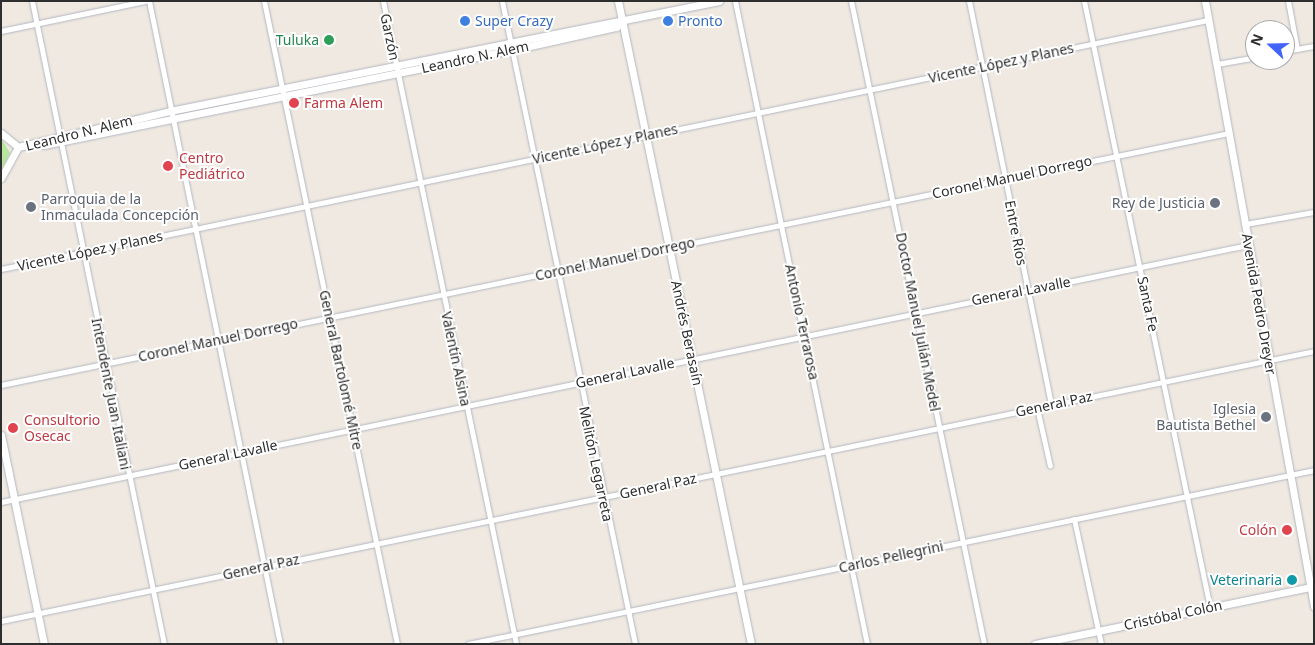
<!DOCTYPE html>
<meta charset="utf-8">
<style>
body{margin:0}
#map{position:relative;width:1315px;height:645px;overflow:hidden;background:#efe9e1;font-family:"Noto Sans",sans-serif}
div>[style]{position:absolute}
.green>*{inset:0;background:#b6e59e}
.roads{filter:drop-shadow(0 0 1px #b4b7c1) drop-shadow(0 0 1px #b4b7c1)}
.street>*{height:5px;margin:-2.5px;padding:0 2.5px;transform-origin:2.5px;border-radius:2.5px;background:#fff}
.secondary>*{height:7px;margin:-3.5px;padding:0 3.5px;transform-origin:3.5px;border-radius:3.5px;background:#fff}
.dots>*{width:14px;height:14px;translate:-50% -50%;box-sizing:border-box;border:2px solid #fff;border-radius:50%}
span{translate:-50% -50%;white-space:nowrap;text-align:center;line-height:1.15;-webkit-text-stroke:4px #fff;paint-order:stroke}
.shop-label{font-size:14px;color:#366cbe}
.left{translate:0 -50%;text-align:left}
.street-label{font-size:14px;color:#2e2e2e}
.leisure-label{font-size:14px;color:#27864d}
.right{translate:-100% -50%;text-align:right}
.health-label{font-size:14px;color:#be3a42}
.worship-label{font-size:14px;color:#5b616d}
.culture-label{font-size:14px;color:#0d838f}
.frame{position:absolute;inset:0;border:2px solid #2e2e2e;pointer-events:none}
.north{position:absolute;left:1245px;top:20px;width:50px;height:50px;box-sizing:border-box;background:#fff;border:1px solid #ababab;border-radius:50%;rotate:291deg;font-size:14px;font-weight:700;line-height:20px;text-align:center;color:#2e2e2e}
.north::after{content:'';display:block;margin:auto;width:18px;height:22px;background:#4264fb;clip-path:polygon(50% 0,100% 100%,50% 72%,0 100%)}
</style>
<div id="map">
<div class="green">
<div style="clip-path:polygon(1px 138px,10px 153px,1px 170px)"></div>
</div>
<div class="roads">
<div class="street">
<div style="left:32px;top:1px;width:656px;rotate:78.4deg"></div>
<div style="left:149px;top:1px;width:656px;rotate:78.48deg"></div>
<div style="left:264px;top:1px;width:657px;rotate:78.31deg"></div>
<div style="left:383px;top:1px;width:657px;rotate:78.31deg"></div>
<div style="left:502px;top:1px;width:657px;rotate:78.31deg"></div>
<div style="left:735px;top:1px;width:656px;rotate:78.4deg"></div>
<div style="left:851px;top:1px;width:657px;rotate:78.31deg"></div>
<div style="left:969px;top:1px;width:412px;rotate:78.5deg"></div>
<div style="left:1084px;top:1px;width:620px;rotate:78.27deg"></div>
<div style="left:1288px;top:1px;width:49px;rotate:79.4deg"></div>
<div style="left:1px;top:31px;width:147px;rotate:-11.8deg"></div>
<div style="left:1285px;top:51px;width:29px;rotate:-10deg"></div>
<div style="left:1217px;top:64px;width:39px;rotate:-10deg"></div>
<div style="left:1245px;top:224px;width:70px;rotate:-9.9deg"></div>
<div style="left:1px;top:269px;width:1232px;rotate:-11.66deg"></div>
<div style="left:1px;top:385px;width:1254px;rotate:-11.6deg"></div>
<div style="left:1037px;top:408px;width:59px;rotate:77.4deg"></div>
<div style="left:1px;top:502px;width:1273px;rotate:-11.65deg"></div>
<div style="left:1074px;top:519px;width:128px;rotate:77.8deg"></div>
<div style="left:1px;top:621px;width:1340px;rotate:-11.62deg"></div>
<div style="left:468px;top:644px;width:864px;rotate:-11.62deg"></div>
</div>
<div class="secondary">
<div style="left:618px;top:1px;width:657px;rotate:78.31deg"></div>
<div style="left:1205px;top:1px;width:615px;rotate:79.79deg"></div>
<div style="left:1px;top:133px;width:22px;rotate:39deg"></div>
<div style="left:44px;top:145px;width:478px;rotate:-11.5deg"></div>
<div style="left:512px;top:50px;width:107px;rotate:-12.5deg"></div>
<div style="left:616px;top:27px;width:8px;rotate:-40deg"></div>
<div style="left:18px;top:147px;width:156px;rotate:-13.3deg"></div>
<div style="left:170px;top:111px;width:560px;rotate:-11.33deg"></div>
<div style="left:1px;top:178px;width:35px;rotate:-61deg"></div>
<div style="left:1px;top:435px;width:213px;rotate:78.4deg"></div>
<div style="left:1035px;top:644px;width:282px;rotate:-11.7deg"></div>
</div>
</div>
<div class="dots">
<div style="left:465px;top:21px;background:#3f7fe0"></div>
<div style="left:668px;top:21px;background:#3f7fe0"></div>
<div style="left:329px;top:40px;background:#2e9e5b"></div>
<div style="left:294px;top:103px;background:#e0444e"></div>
<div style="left:168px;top:166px;background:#e0444e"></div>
<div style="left:1215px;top:203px;background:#6b7280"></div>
<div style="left:31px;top:207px;background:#6b7280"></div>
<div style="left:1266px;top:417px;background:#6b7280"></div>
<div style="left:13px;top:428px;background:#e0444e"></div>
<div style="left:1287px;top:530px;background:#e0444e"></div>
<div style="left:1292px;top:580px;background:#0f9aa8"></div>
</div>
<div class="shop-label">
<span class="left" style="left:475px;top:21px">Super Crazy</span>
<span class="left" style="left:678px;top:21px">Pronto</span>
</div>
<div class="street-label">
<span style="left:390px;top:37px;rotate:78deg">Garzón</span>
<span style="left:475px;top:57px;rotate:-12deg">Leandro N. Alem</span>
<span style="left:1001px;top:63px;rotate:-12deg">Vicente López y Planes</span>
<span style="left:79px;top:133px;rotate:-14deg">Leandro N. Alem</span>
<span style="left:605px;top:144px;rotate:-12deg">Vicente López y Planes</span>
<span style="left:1012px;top:177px;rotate:-12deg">Coronel Manuel Dorrego</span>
<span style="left:1016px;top:233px;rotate:79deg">Entre Ríos</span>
<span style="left:90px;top:251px;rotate:-12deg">Vicente López y Planes</span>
<span style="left:615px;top:259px;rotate:-12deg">Coronel Manuel Dorrego</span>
<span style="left:1021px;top:291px;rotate:-11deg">General Lavalle</span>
<span style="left:1148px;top:304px;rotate:78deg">Santa Fe</span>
<span style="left:1259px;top:304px;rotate:80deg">Avenida Pedro Dreyer</span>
<span style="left:802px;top:322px;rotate:78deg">Antonio Terrarosa</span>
<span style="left:918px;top:322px;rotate:79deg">Doctor Manuel Julián Medel</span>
<span style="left:687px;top:333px;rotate:78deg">Andrés Berasaín</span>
<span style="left:218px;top:340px;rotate:-12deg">Coronel Manuel Dorrego</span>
<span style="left:456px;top:359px;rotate:78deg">Valentín Alsina</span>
<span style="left:341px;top:370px;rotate:78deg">General Bartolomé Mitre</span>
<span style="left:625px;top:373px;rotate:-12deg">General Lavalle</span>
<span style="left:111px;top:394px;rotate:79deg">Intendente Juan Italiani</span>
<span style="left:1054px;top:404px;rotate:-12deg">General Paz</span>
<span style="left:228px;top:455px;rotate:-12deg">General Lavalle</span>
<span style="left:596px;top:464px;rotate:78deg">Melitón Legarreta</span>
<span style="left:658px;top:486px;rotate:-12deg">General Paz</span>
<span style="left:891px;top:557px;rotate:-12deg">Carlos Pellegrini</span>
<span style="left:261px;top:567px;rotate:-12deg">General Paz</span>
<span style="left:1173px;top:615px;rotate:-12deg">Cristóbal Colón</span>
</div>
<div class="leisure-label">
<span class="right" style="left:319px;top:40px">Tuluka</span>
</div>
<div class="health-label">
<span class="left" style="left:304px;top:103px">Farma Alem</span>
<span class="left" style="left:179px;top:166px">Centro<br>Pediátrico</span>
<span class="left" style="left:24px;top:428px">Consultorio<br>Osecac</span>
<span class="right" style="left:1277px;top:530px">Colón</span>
</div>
<div class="worship-label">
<span class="left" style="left:41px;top:207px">Parroquia de la<br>Inmaculada Concepción</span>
<span class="right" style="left:1205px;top:203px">Rey de Justicia</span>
<span class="right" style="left:1256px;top:417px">Iglesia<br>Bautista Bethel</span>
</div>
<div class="culture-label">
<span class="right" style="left:1282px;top:580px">Veterinaria</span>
</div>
<div class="frame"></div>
<div class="north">N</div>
</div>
